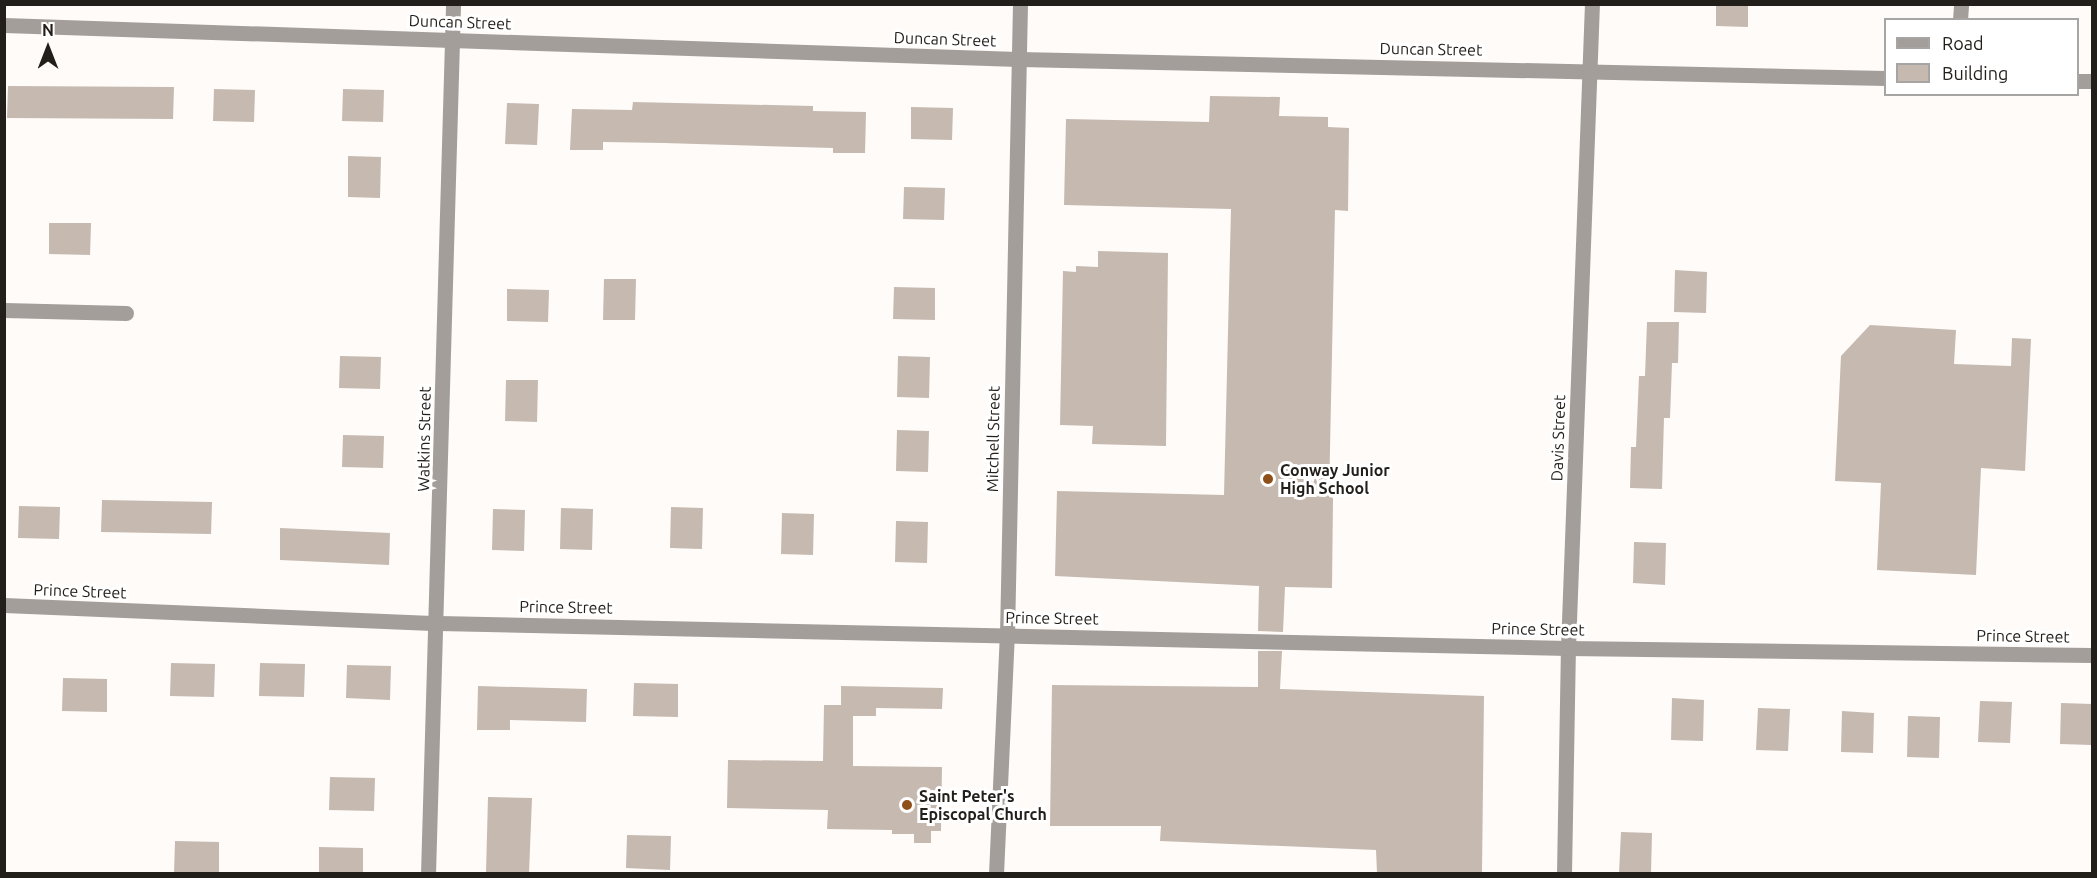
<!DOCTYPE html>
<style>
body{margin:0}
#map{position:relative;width:2097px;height:878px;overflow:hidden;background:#fefbf9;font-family:Ubuntu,sans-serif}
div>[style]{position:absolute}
.building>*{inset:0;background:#c6b9b0}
.minor>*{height:15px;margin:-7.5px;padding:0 7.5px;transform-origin:7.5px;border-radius:7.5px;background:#a39e9a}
.tertiary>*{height:15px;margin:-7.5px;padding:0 7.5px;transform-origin:7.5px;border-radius:7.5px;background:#a39e9a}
.dots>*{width:16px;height:16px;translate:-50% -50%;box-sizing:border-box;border:3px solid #fff;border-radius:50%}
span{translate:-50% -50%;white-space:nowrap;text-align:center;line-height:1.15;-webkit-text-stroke:6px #fff;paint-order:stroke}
.street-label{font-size:16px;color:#221e1a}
.poi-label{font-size:16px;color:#221e1a;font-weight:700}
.left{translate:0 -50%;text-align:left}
.frame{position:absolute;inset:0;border:6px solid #221e1a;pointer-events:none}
.legend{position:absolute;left:1884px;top:18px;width:195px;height:78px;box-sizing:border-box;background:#fff;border:2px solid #a7a5a3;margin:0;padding:8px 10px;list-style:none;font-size:18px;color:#221e1a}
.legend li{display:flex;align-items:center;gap:12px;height:30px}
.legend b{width:30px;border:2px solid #a7a5a3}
.north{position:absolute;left:18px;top:18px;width:60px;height:60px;-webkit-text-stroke:4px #fff;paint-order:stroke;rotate:0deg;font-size:16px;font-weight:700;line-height:24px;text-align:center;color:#221e1a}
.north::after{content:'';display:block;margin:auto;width:21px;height:27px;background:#221e1a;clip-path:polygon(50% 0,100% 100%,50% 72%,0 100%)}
</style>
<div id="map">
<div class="building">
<div style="clip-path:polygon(1716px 4px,1748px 4px,1748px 27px,1716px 26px)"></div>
<div style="clip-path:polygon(8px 86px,174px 87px,173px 119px,7px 118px)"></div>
<div style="clip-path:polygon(214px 89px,255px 90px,254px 122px,213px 121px)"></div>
<div style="clip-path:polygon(343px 89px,384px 90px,383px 122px,342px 121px)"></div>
<div style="clip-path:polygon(1210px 96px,1280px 97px,1279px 116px,1328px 117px,1328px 127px,1349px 128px,1348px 211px,1335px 210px,1329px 497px,1333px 498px,1332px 588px,1285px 587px,1283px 632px,1258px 631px,1259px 586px,1055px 576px,1057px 491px,1224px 495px,1231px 209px,1064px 205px,1066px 119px,1209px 122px)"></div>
<div style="clip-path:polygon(633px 102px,813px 106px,813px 111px,866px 112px,865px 153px,833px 153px,833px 148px,664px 143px,603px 142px,603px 150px,570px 150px,572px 109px,632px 110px)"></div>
<div style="clip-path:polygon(507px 103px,539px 104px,537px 145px,505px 144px)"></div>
<div style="clip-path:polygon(911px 107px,953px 108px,952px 140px,911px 139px)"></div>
<div style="clip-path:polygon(348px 156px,381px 157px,380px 198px,348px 197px)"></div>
<div style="clip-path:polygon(904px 187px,945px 188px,944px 220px,903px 219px)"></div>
<div style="clip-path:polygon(49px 223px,91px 223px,90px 255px,49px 254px)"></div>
<div style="clip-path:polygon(1098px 251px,1168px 253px,1166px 446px,1092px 444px,1093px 426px,1060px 425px,1063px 271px,1076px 272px,1076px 266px,1098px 267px)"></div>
<div style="clip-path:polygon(1675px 270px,1707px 272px,1706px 313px,1674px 312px)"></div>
<div style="clip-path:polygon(604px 279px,636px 279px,635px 320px,603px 320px)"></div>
<div style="clip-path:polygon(894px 287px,935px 288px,935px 320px,893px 319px)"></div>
<div style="clip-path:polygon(507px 289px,549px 290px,548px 322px,507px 321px)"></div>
<div style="clip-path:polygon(1647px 322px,1679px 322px,1678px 363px,1672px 363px,1670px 418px,1664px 418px,1662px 489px,1630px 488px,1631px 447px,1636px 447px,1639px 376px,1645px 376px)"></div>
<div style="clip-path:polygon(1870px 325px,1956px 330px,1954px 364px,2011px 366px,2012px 338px,2031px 339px,2025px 471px,1981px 468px,1976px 575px,1877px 570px,1881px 483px,1835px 481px,1841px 356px)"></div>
<div style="clip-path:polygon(340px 356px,381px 357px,380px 389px,339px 388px)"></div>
<div style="clip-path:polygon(898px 356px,930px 357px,929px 398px,897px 397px)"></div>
<div style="clip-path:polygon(506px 380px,538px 380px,537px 422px,505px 421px)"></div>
<div style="clip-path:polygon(897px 430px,929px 431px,928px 472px,896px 471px)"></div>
<div style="clip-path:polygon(343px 435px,384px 436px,383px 468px,342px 467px)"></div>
<div style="clip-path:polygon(102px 500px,212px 502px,211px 534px,101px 532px)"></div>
<div style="clip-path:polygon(19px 506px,60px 507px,59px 539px,18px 538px)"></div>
<div style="clip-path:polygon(671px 507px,703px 508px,702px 549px,670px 548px)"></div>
<div style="clip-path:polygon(561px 508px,593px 509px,592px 550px,560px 549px)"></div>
<div style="clip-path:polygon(493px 509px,525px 510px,524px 551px,492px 550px)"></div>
<div style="clip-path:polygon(782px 513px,814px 514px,813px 555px,781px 554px)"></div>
<div style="clip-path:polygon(896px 521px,928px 522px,927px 563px,895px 562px)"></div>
<div style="clip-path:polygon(280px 528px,390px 533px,389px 565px,280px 560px)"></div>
<div style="clip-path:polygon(1634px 542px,1666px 543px,1665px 585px,1633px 583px)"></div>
<div style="clip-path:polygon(1258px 651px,1282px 651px,1280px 689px,1484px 696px,1482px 873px,1377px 873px,1376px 850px,1160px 841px,1161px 826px,1050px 826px,1052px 685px,1258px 687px)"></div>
<div style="clip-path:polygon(171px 663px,215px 664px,214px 697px,170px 696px)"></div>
<div style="clip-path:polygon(260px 663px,305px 664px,304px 697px,259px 696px)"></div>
<div style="clip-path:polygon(347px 665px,391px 666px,390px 700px,346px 698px)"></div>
<div style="clip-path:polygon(63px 678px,107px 679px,107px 712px,62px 711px)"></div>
<div style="clip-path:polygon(634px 683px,678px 684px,678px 717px,633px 716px)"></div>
<div style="clip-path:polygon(478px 686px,587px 689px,586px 722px,510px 720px,510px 730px,477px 730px)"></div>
<div style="clip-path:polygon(841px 686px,943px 688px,942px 709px,876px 708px,876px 716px,853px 716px,853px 766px,942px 767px,941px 831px,931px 831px,931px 843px,914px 843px,914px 834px,892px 834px,892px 830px,827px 829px,828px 810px,727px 808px,728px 760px,823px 761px,824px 705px,841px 705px)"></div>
<div style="clip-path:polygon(1672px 698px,1704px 700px,1703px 741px,1671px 740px)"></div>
<div style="clip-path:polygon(1980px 701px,2012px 702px,2010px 743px,1978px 742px)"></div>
<div style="clip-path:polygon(2061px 703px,2092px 704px,2092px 745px,2060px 744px)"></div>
<div style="clip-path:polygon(1758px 708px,1790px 709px,1788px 751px,1756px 750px)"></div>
<div style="clip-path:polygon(1842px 711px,1874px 713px,1873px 753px,1841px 752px)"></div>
<div style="clip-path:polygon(1908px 716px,1940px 717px,1939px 758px,1907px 757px)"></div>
<div style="clip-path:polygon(330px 777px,375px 778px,374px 811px,329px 810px)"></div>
<div style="clip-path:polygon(488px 797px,532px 798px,529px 873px,486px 873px)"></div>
<div style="clip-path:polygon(1621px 832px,1652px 833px,1651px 873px,1619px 873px)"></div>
<div style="clip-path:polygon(627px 835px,671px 836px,670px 870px,626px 868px)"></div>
<div style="clip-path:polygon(175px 841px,219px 842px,219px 873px,174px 873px)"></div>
<div style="clip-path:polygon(319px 847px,363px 848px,363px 873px,319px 873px)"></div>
</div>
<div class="minor">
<div style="left:1960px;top:20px;width:16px;rotate:-86deg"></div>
<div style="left:4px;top:25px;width:1016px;rotate:1.92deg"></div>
<div style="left:1019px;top:59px;width:867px;rotate:1.26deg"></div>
<div style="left:2078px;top:81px;width:14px"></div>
<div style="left:4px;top:310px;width:122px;rotate:1.4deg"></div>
<div style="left:428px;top:874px;width:870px;rotate:-88.35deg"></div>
<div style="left:996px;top:874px;width:239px;rotate:-87.4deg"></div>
<div style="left:1007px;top:635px;width:631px;rotate:-88.82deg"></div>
<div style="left:1564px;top:874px;width:226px;rotate:-89deg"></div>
<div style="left:1568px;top:648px;width:644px;rotate:-87.87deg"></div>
</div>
<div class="tertiary">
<div style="left:4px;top:605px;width:434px;rotate:2.4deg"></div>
<div style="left:438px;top:623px;width:1130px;rotate:1.27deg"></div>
<div style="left:1568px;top:648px;width:524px;rotate:0.77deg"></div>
</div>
<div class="dots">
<div style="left:1268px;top:479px;background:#8f4f19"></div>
<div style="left:907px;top:805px;background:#8f4f19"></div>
</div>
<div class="street-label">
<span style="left:460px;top:22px;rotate:2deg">Duncan Street</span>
<span style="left:945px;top:39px;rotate:2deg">Duncan Street</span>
<span style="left:1431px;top:49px;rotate:1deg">Duncan Street</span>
<span style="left:1558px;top:438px;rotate:-88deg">Davis Street</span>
<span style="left:424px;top:439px;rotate:-89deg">Watkins Street</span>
<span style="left:993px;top:439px;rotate:-89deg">Mitchell Street</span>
<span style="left:80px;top:591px;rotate:2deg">Prince Street</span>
<span style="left:566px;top:607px;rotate:1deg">Prince Street</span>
<span style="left:1052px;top:618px;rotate:1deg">Prince Street</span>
<span style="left:1538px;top:629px;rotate:1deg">Prince Street</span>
<span style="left:2023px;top:636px;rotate:1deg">Prince Street</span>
</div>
<div class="poi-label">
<span class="left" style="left:1280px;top:479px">Conway Junior<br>High School</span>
<span class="left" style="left:919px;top:805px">Saint Peter's<br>Episcopal Church</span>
</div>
<div class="frame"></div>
<ul class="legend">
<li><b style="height:8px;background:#a39e9a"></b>Road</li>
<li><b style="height:16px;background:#c6b9b0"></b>Building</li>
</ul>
<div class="north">N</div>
</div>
